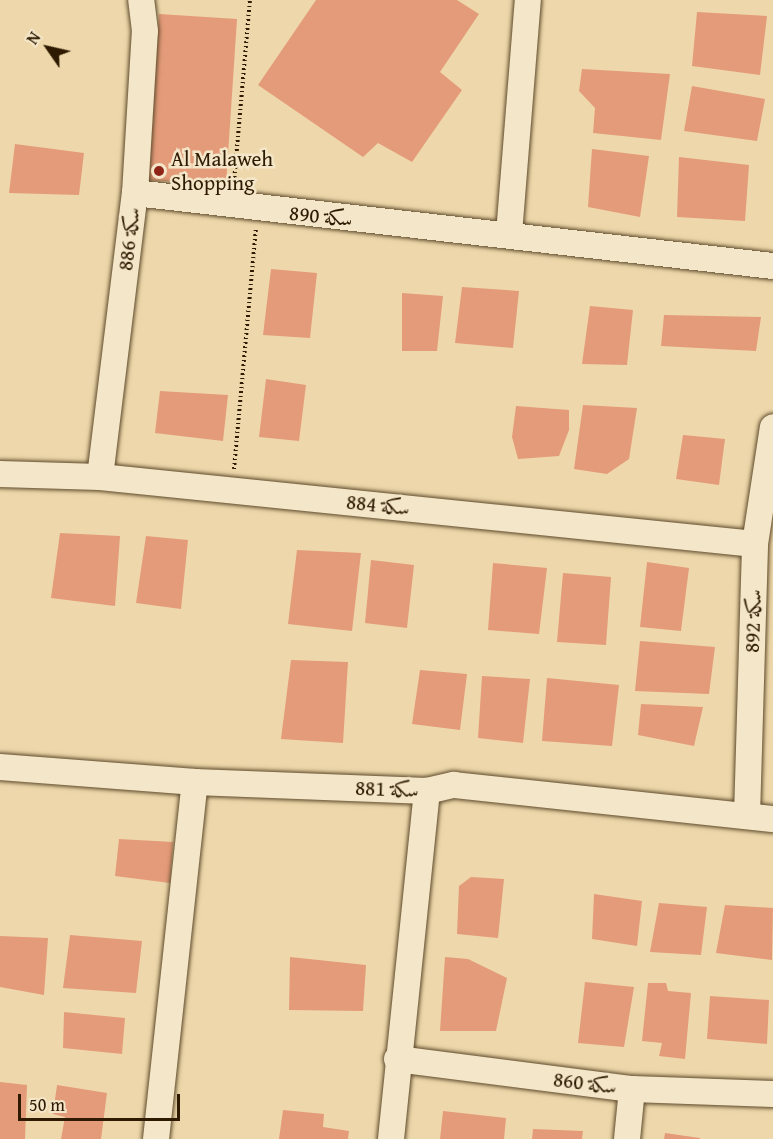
<!DOCTYPE html>
<meta charset="utf-8">
<style>
body{margin:0}
#map{position:relative;width:773px;height:1139px;overflow:hidden;background:#eed8ab;font-family:"Gentium Book Plus",Amiri,serif}
div>[style]{position:absolute}
.building>*{inset:0;background:#e49b79}
.path>*{height:4px;margin-top:-2px;transform-origin:0;background:repeating-linear-gradient(90deg,#2e1a00 0 1.5px,transparent 0 4.5px)}
.roads{filter:drop-shadow(0 0 2px #5e4a2b) drop-shadow(0 0 2px #5e4a2b)}
.minor>*{height:26px;margin:-13px;padding:0 13px;transform-origin:13px;border-radius:13px;background:#f4e6c8}
.dots>*{width:16px;height:16px;translate:-50% -50%;box-sizing:border-box;border:3px solid #f4e6c8;border-radius:50%}
span{translate:-50% -50%;white-space:nowrap;text-align:center;line-height:1.15;-webkit-text-stroke:5px #f4e6c8;paint-order:stroke}
.poi-label{font-size:21px;color:#2e1a00}
.left{translate:0 -50%;text-align:left}
.street-label{font-size:21px;color:#2e1a00}
.north{position:absolute;left:18px;top:18px;width:60px;height:60px;-webkit-text-stroke:4px #f4e6c8;paint-order:stroke;rotate:304deg;font-size:16px;font-weight:700;line-height:24px;text-align:center;color:#2e1a00}
.north::after{content:'';display:block;margin:auto;width:21px;height:27px;background:#2e1a00;clip-path:polygon(50% 0,100% 100%,50% 72%,0 100%)}
.scale{position:absolute;left:18px;top:1094px;width:162px;height:27px;box-sizing:border-box;border:3px solid #2e1a00;border-top:0;padding-left:8px;font-size:18px;line-height:21px;white-space:nowrap;color:#2e1a00;-webkit-text-stroke:4px #f4e6c8;paint-order:stroke}
</style>
<div id="map">
<div class="building">
<div style="clip-path:polygon(316px 0,457px 0,479px 14px,440px 72px,462px 90px,412px 162px,378px 143px,363px 157px,258px 85px)"></div>
<div style="clip-path:polygon(697px 12px,767px 16px,760px 75px,692px 66px)"></div>
<div style="clip-path:polygon(159px 14px,237px 19px,226px 185px,149px 180px)"></div>
<div style="clip-path:polygon(582px 69px,670px 74px,661px 140px,593px 133px,595px 108px,579px 91px)"></div>
<div style="clip-path:polygon(692px 86px,765px 99px,757px 141px,684px 131px)"></div>
<div style="clip-path:polygon(15px 144px,84px 153px,79px 195px,9px 193px)"></div>
<div style="clip-path:polygon(592px 149px,649px 156px,640px 217px,588px 207px)"></div>
<div style="clip-path:polygon(679px 157px,749px 165px,745px 221px,677px 217px)"></div>
<div style="clip-path:polygon(271px 269px,317px 273px,310px 338px,263px 335px)"></div>
<div style="clip-path:polygon(462px 287px,519px 291px,513px 348px,455px 343px)"></div>
<div style="clip-path:polygon(402px 293px,443px 296px,437px 351px,402px 351px)"></div>
<div style="clip-path:polygon(590px 306px,633px 310px,627px 365px,582px 364px)"></div>
<div style="clip-path:polygon(664px 315px,761px 317px,756px 351px,661px 346px)"></div>
<div style="clip-path:polygon(266px 379px,306px 385px,299px 441px,259px 437px)"></div>
<div style="clip-path:polygon(160px 391px,228px 395px,223px 441px,155px 433px)"></div>
<div style="clip-path:polygon(583px 405px,637px 408px,629px 459px,607px 474px,574px 469px)"></div>
<div style="clip-path:polygon(516px 406px,569px 410px,569px 430px,559px 456px,518px 459px,512px 437px)"></div>
<div style="clip-path:polygon(683px 435px,725px 439px,719px 485px,676px 479px)"></div>
<div style="clip-path:polygon(60px 533px,120px 536px,115px 606px,51px 598px)"></div>
<div style="clip-path:polygon(146px 536px,188px 540px,181px 609px,136px 603px)"></div>
<div style="clip-path:polygon(297px 550px,361px 553px,352px 631px,288px 624px)"></div>
<div style="clip-path:polygon(371px 560px,414px 565px,407px 628px,365px 623px)"></div>
<div style="clip-path:polygon(647px 562px,689px 568px,681px 631px,640px 627px)"></div>
<div style="clip-path:polygon(493px 563px,547px 568px,539px 634px,488px 630px)"></div>
<div style="clip-path:polygon(563px 573px,611px 577px,606px 645px,557px 642px)"></div>
<div style="clip-path:polygon(640px 641px,715px 647px,709px 694px,635px 691px)"></div>
<div style="clip-path:polygon(291px 660px,348px 662px,343px 743px,281px 739px)"></div>
<div style="clip-path:polygon(420px 670px,467px 674px,460px 730px,412px 724px)"></div>
<div style="clip-path:polygon(482px 676px,530px 679px,523px 743px,478px 738px)"></div>
<div style="clip-path:polygon(547px 678px,619px 685px,612px 746px,542px 741px)"></div>
<div style="clip-path:polygon(641px 704px,703px 707px,694px 746px,638px 735px)"></div>
<div style="clip-path:polygon(119px 839px,173px 842px,170px 883px,115px 876px)"></div>
<div style="clip-path:polygon(471px 877px,504px 879px,498px 938px,457px 934px,459px 886px)"></div>
<div style="clip-path:polygon(594px 894px,642px 901px,637px 946px,592px 939px)"></div>
<div style="clip-path:polygon(659px 903px,707px 907px,701px 955px,650px 952px)"></div>
<div style="clip-path:polygon(725px 905px,773px 908px,772px 960px,716px 953px)"></div>
<div style="clip-path:polygon(70px 935px,142px 941px,136px 993px,63px 988px)"></div>
<div style="clip-path:polygon(0 936px,48px 938px,44px 995px,0 987px)"></div>
<div style="clip-path:polygon(290px 957px,366px 965px,363px 1011px,289px 1010px)"></div>
<div style="clip-path:polygon(445px 957px,468px 959px,507px 978px,496px 1031px,440px 1031px)"></div>
<div style="clip-path:polygon(585px 982px,634px 987px,624px 1047px,578px 1043px)"></div>
<div style="clip-path:polygon(648px 983px,666px 983px,668px 991px,691px 993px,685px 1059px,659px 1056px,662px 1043px,642px 1041px)"></div>
<div style="clip-path:polygon(710px 996px,769px 1000px,767px 1044px,707px 1039px)"></div>
<div style="clip-path:polygon(64px 1012px,125px 1018px,122px 1054px,63px 1048px)"></div>
<div style="clip-path:polygon(0 1082px,27px 1085px,25px 1139px,0 1139px)"></div>
<div style="clip-path:polygon(57px 1085px,107px 1093px,101px 1139px,61px 1139px,65px 1117px,53px 1114px)"></div>
<div style="clip-path:polygon(283px 1110px,324px 1114px,323px 1127px,349px 1131px,348px 1139px,279px 1139px)"></div>
<div style="clip-path:polygon(443px 1111px,506px 1118px,504px 1139px,440px 1139px)"></div>
<div style="clip-path:polygon(533px 1129px,583px 1131px,582px 1139px,532px 1139px)"></div>
<div style="clip-path:polygon(665px 1133px,700px 1138px,700px 1139px,664px 1139px)"></div>
</div>
<div class="path">
<div style="left:234px;top:182px;width:183px;rotate:-85deg"></div>
<div style="left:234px;top:469px;width:241px;rotate:-84.8deg"></div>
</div>
<div class="roads">
<div class="minor">
<div style="left:135px;top:193px;width:642px;rotate:6.53deg"></div>
<div style="left:509px;top:234px;width:235px;rotate:-85.4deg"></div>
<div style="left:0;top:474px;width:100px;rotate:1.7deg"></div>
<div style="left:100px;top:477px;width:658px;rotate:5.84deg"></div>
<div style="left:100px;top:477px;width:286px;rotate:-83deg"></div>
<div style="left:135px;top:193px;width:162px;rotate:-86.5deg"></div>
<div style="left:145px;top:31px;width:31px;rotate:-97deg"></div>
<div style="left:0;top:767px;width:196px;rotate:4.4deg"></div>
<div style="left:195px;top:782px;width:232px;rotate:2.2deg"></div>
<div style="left:427px;top:791px;width:28px;rotate:-13deg"></div>
<div style="left:454px;top:785px;width:321px;rotate:6.1deg"></div>
<div style="left:747px;top:816px;width:272px;rotate:-88.3deg"></div>
<div style="left:755px;top:544px;width:118px;rotate:-81.3deg"></div>
<div style="left:397px;top:1059px;width:237px;rotate:7.3deg"></div>
<div style="left:632px;top:1089px;width:141px;rotate:2deg"></div>
<div style="left:156px;top:1139px;width:359px;rotate:-83.8deg"></div>
<div style="left:391px;top:1139px;width:350px;rotate:-84.1deg"></div>
<div style="left:627px;top:1139px;width:50px;rotate:-84.3deg"></div>
</div>
</div>
<div class="dots">
<div style="left:159px;top:171px;background:#8f2418"></div>
</div>
<div class="poi-label">
<span class="left" style="left:171px;top:171px">Al Malaweh<br>Shopping</span>
</div>
<div class="street-label">
<span style="left:321px;top:216px;rotate:6deg">سكة 890</span>
<span style="left:129px;top:239px;rotate:-83deg">سكة 886</span>
<span style="left:378px;top:505px;rotate:6deg">سكة 884</span>
<span style="left:753px;top:621px;rotate:-88deg">سكة 892</span>
<span style="left:387px;top:789px;rotate:2deg">سكة 881</span>
<span style="left:585px;top:1083px;rotate:7deg">سكة 860</span>
</div>
<div class="north">N</div>
<div class="scale">50 m</div>
</div>
